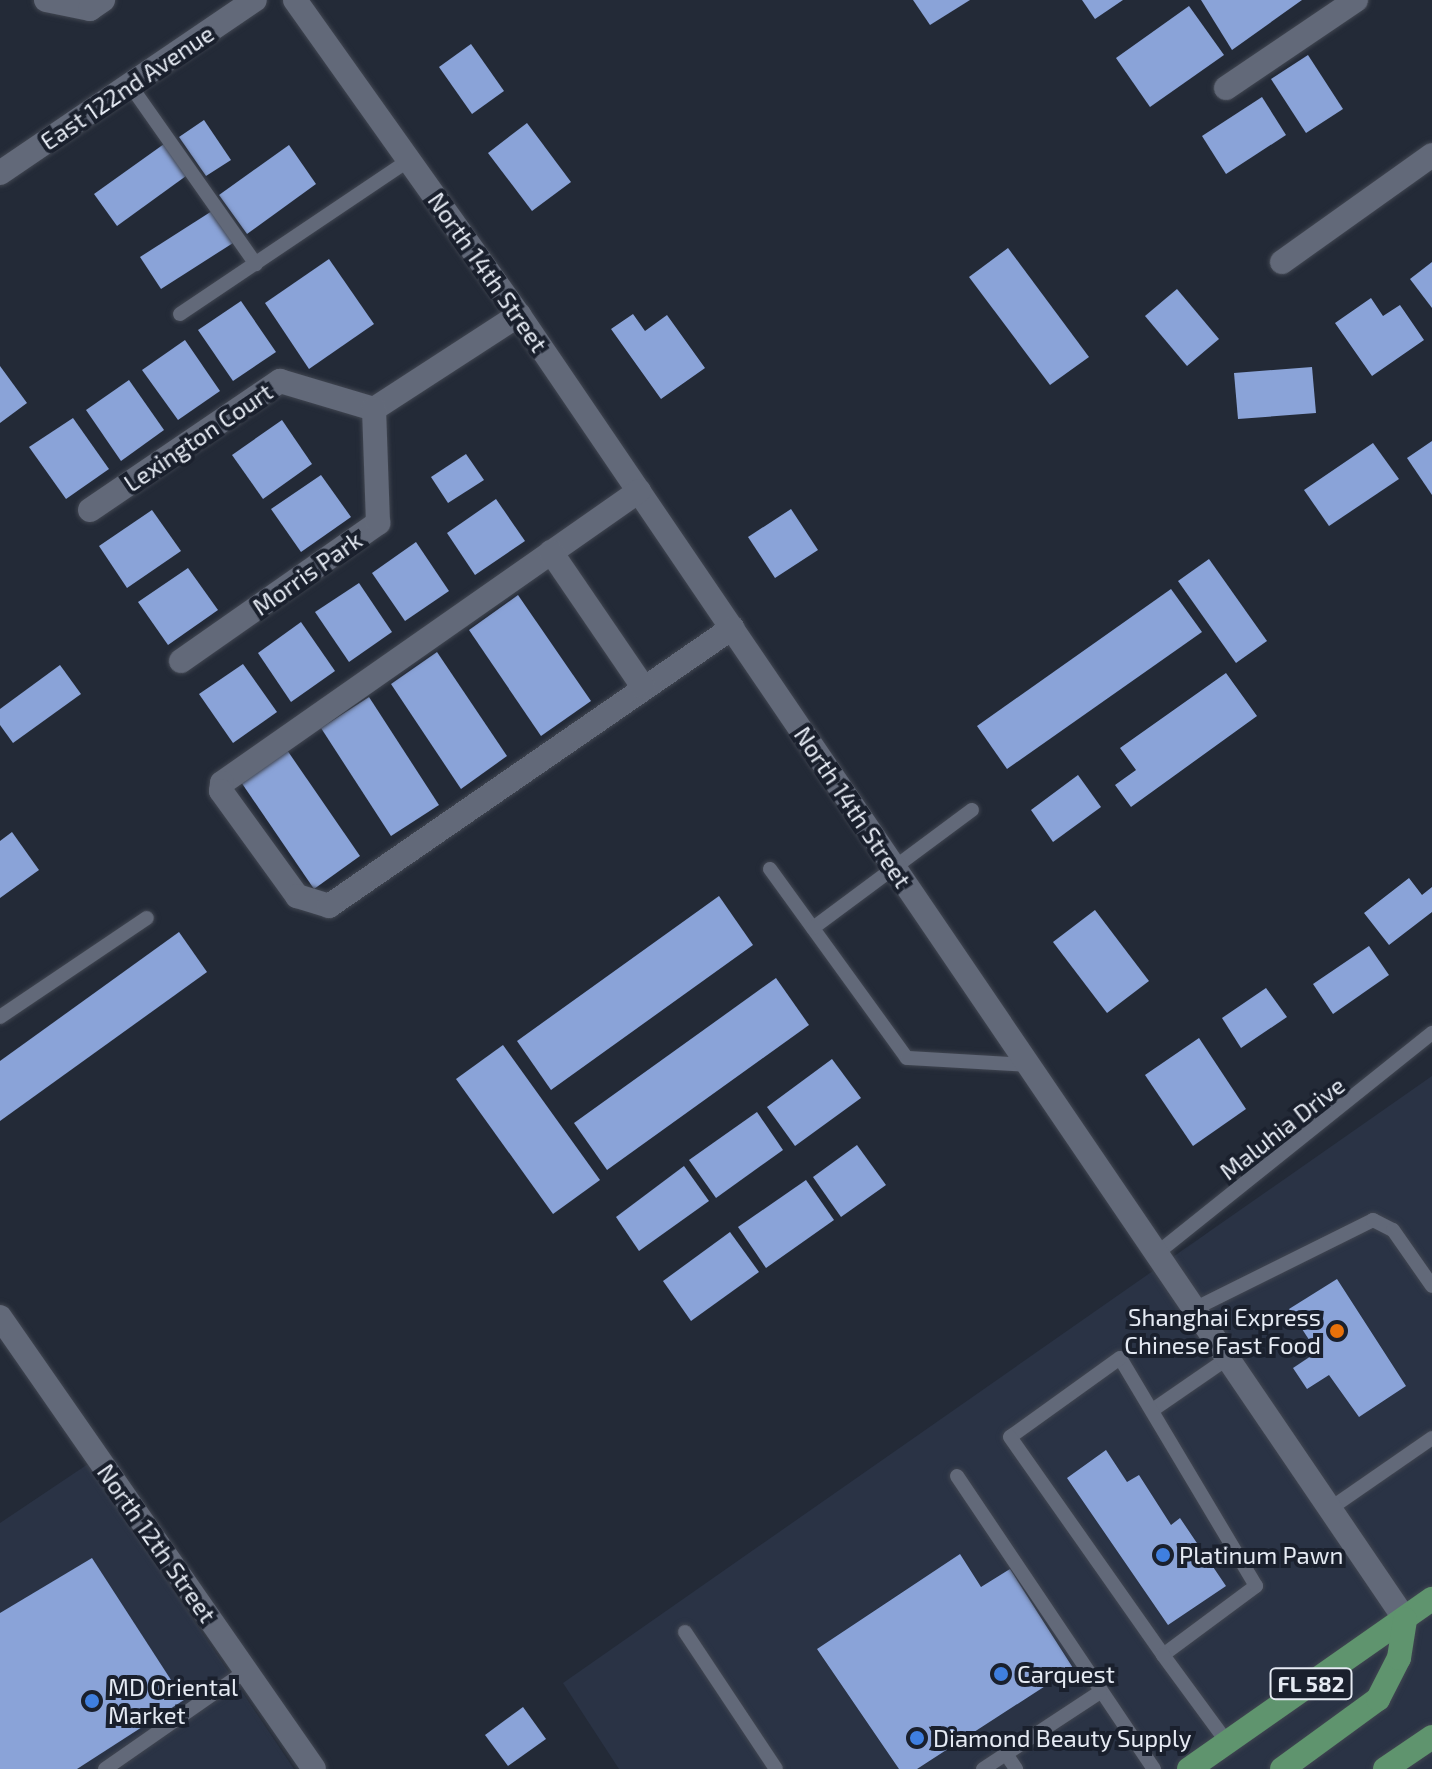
<!DOCTYPE html>
<style>
body{margin:0}
#map{position:relative;width:1432px;height:1769px;overflow:hidden;background:#232a37;font-family:"Exo 2",sans-serif}
div>[style]{position:absolute}
.built>*{inset:0;background:#2a3345}
.building>*{inset:0;background:#8aa3d8}
.roads{filter:drop-shadow(0 0 2px #414651) drop-shadow(0 0 2px #414651)}
.service>*{height:14px;margin:-7px;padding:0 7px;transform-origin:7px;border-radius:7px;background:#626979}
.minor>*{height:24px;margin:-12px;padding:0 12px;transform-origin:12px;border-radius:12px;background:#626979}
.primary>*{height:24px;margin:-12px;padding:0 12px;transform-origin:12px;border-radius:12px;background:#5f946e}
.dots>*{width:22px;height:22px;translate:-50% -50%;box-sizing:border-box;border:4px solid #1a202d;border-radius:50%}
span{translate:-50% -50%;white-space:nowrap;text-align:center;line-height:1.15;-webkit-text-stroke:8px #1a202d;paint-order:stroke}
.shield-label span{padding:2px 6px;background:#1a202d;border:2px solid;border-radius:6px;-webkit-text-stroke-width:0}
.shield-label{font-size:22px;color:#e5eaf3;font-weight:700}
.street-label{font-size:24px;color:#e5eaf3}
.poi-label{font-size:24px;color:#e5eaf3}
.right{translate:-100% -50%;text-align:right}
.left{translate:0 -50%;text-align:left}
</style>
<div id="map">
<div class="built">
<div style="clip-path:polygon(1432px 1076px,1432px 1769px,619px 1769px,563px 1683px)"></div>
<div style="clip-path:polygon(88px 1464px,294px 1769px,0 1769px,0 1523px)"></div>
</div>
<div class="building">
<div style="clip-path:polygon(913px 0,970px 0,930px 25px)"></div>
<div style="clip-path:polygon(1082px 0,1123px 0,1095px 19px)"></div>
<div style="clip-path:polygon(1201px 0,1302px 0,1232px 50px)"></div>
<div style="clip-path:polygon(1189px 6px,1224px 55px,1150px 107px,1116px 58px)"></div>
<div style="clip-path:polygon(471px 44px,504px 91px,472px 114px,439px 67px)"></div>
<div style="clip-path:polygon(1308px 55px,1343px 109px,1306px 133px,1271px 79px)"></div>
<div style="clip-path:polygon(1262px 97px,1286px 135px,1226px 174px,1202px 136px)"></div>
<div style="clip-path:polygon(204px 120px,231px 160px,206px 176px,179px 137px)"></div>
<div style="clip-path:polygon(527px 123px,571px 182px,532px 211px,488px 153px)"></div>
<div style="clip-path:polygon(164px 144px,186px 176px,117px 226px,94px 194px)"></div>
<div style="clip-path:polygon(289px 145px,316px 184px,247px 234px,219px 195px)"></div>
<div style="clip-path:polygon(212px 211px,233px 243px,161px 289px,140px 257px)"></div>
<div style="clip-path:polygon(1008px 248px,1089px 357px,1050px 385px,969px 277px)"></div>
<div style="clip-path:polygon(329px 259px,374px 324px,309px 369px,265px 303px)"></div>
<div style="clip-path:polygon(1432px 262px,1432px 308px,1410px 279px)"></div>
<div style="clip-path:polygon(1177px 289px,1219px 339px,1187px 366px,1145px 316px)"></div>
<div style="clip-path:polygon(1371px 298px,1383px 316px,1400px 305px,1424px 340px,1372px 376px,1335px 323px)"></div>
<div style="clip-path:polygon(241px 301px,276px 352px,233px 381px,198px 330px)"></div>
<div style="clip-path:polygon(633px 314px,645px 331px,667px 315px,705px 368px,661px 399px,611px 329px)"></div>
<div style="clip-path:polygon(185px 340px,220px 391px,178px 420px,142px 370px)"></div>
<div style="clip-path:polygon(0 366px,27px 403px,0 423px)"></div>
<div style="clip-path:polygon(1312px 367px,1316px 413px,1238px 419px,1234px 373px)"></div>
<div style="clip-path:polygon(129px 380px,164px 430px,121px 461px,86px 410px)"></div>
<div style="clip-path:polygon(73px 418px,109px 469px,66px 499px,29px 447px)"></div>
<div style="clip-path:polygon(282px 420px,312px 464px,263px 499px,232px 455px)"></div>
<div style="clip-path:polygon(1432px 441px,1432px 495px,1407px 458px)"></div>
<div style="clip-path:polygon(1373px 443px,1399px 479px,1329px 526px,1304px 490px)"></div>
<div style="clip-path:polygon(466px 454px,484px 480px,448px 503px,431px 477px)"></div>
<div style="clip-path:polygon(321px 475px,351px 517px,301px 552px,271px 509px)"></div>
<div style="clip-path:polygon(496px 499px,525px 541px,475px 575px,447px 533px)"></div>
<div style="clip-path:polygon(791px 509px,818px 550px,775px 578px,748px 537px)"></div>
<div style="clip-path:polygon(152px 510px,181px 551px,127px 588px,99px 546px)"></div>
<div style="clip-path:polygon(416px 542px,449px 591px,405px 621px,372px 573px)"></div>
<div style="clip-path:polygon(1209px 559px,1267px 641px,1236px 663px,1178px 581px)"></div>
<div style="clip-path:polygon(188px 568px,218px 610px,168px 645px,138px 602px)"></div>
<div style="clip-path:polygon(359px 583px,392px 632px,349px 662px,315px 612px)"></div>
<div style="clip-path:polygon(1171px 589px,1202px 632px,1007px 769px,977px 726px)"></div>
<div style="clip-path:polygon(518px 595px,591px 701px,541px 736px,469px 630px)"></div>
<div style="clip-path:polygon(301px 622px,335px 671px,291px 702px,258px 653px)"></div>
<div style="clip-path:polygon(437px 652px,507px 756px,461px 789px,391px 684px)"></div>
<div style="clip-path:polygon(243px 664px,277px 712px,233px 743px,199px 694px)"></div>
<div style="clip-path:polygon(60px 665px,81px 694px,13px 743px,0 725px,0 709px)"></div>
<div style="clip-path:polygon(1226px 673px,1257px 716px,1131px 807px,1115px 785px,1136px 770px,1120px 748px)"></div>
<div style="clip-path:polygon(369px 697px,439px 805px,391px 836px,321px 728px)"></div>
<div style="clip-path:polygon(287px 750px,360px 856px,314px 889px,241px 782px)"></div>
<div style="clip-path:polygon(1078px 775px,1101px 807px,1053px 842px,1031px 810px)"></div>
<div style="clip-path:polygon(12px 832px,39px 870px,0 898px,0 841px)"></div>
<div style="clip-path:polygon(1409px 878px,1422px 895px,1432px 887px,1432px 912px,1389px 945px,1364px 913px)"></div>
<div style="clip-path:polygon(719px 896px,753px 945px,551px 1090px,517px 1041px)"></div>
<div style="clip-path:polygon(1095px 910px,1149px 981px,1107px 1013px,1053px 942px)"></div>
<div style="clip-path:polygon(179px 932px,207px 972px,0 1121px,0 1061px)"></div>
<div style="clip-path:polygon(1369px 946px,1389px 975px,1333px 1014px,1313px 984px)"></div>
<div style="clip-path:polygon(776px 978px,809px 1025px,607px 1170px,574px 1123px)"></div>
<div style="clip-path:polygon(1266px 988px,1287px 1017px,1241px 1048px,1222px 1018px)"></div>
<div style="clip-path:polygon(1199px 1038px,1246px 1109px,1193px 1146px,1145px 1075px)"></div>
<div style="clip-path:polygon(503px 1045px,600px 1180px,553px 1214px,456px 1079px)"></div>
<div style="clip-path:polygon(832px 1059px,861px 1098px,795px 1146px,767px 1107px)"></div>
<div style="clip-path:polygon(757px 1112px,783px 1150px,716px 1198px,689px 1160px)"></div>
<div style="clip-path:polygon(857px 1145px,886px 1185px,841px 1217px,813px 1177px)"></div>
<div style="clip-path:polygon(684px 1166px,709px 1201px,639px 1251px,616px 1217px)"></div>
<div style="clip-path:polygon(806px 1180px,834px 1220px,766px 1268px,738px 1227px)"></div>
<div style="clip-path:polygon(730px 1232px,759px 1272px,691px 1321px,663px 1281px)"></div>
<div style="clip-path:polygon(1337px 1279px,1406px 1386px,1359px 1417px,1329px 1375px,1307px 1389px,1293px 1368px,1317px 1352px,1289px 1309px)"></div>
<div style="clip-path:polygon(1106px 1450px,1127px 1482px,1139px 1475px,1171px 1525px,1180px 1518px,1226px 1586px,1168px 1625px,1067px 1478px)"></div>
<div style="clip-path:polygon(960px 1554px,981px 1587px,1010px 1569px,1073px 1668px,917px 1769px,899px 1769px,817px 1649px)"></div>
<div style="clip-path:polygon(92px 1558px,184px 1700px,77px 1769px,0 1769px,0 1613px)"></div>
<div style="clip-path:polygon(523px 1707px,546px 1739px,508px 1766px,485px 1735px)"></div>
</div>
<div class="roads">
<div class="service">
<div style="left:130px;top:85px;width:219px;rotate:54.9deg"></div>
<div style="left:180px;top:314px;width:276px;rotate:-33.9deg"></div>
<div style="left:770px;top:869px;width:233px;rotate:54.1deg"></div>
<div style="left:907px;top:1058px;width:121px;rotate:3.3deg"></div>
<div style="left:813px;top:928px;width:198px;rotate:-36.6deg"></div>
<div style="left:0;top:1017px;width:177px;rotate:-34deg"></div>
<div style="left:1156px;top:1254px;width:354px;rotate:-38.7deg"></div>
<div style="left:1194px;top:1309px;width:200px;rotate:-26.4deg"></div>
<div style="left:1373px;top:1220px;width:22px;rotate:27deg"></div>
<div style="left:1393px;top:1230px;width:68px;rotate:55.1deg"></div>
<div style="left:1154px;top:1409px;width:90px;rotate:-34.6deg"></div>
<div style="left:957px;top:1476px;width:353px;rotate:56.1deg"></div>
<div style="left:1331px;top:1508px;width:123px;rotate:-34.7deg"></div>
<div style="left:685px;top:1632px;width:164px;rotate:56.4deg"></div>
<div style="left:1163px;top:1655px;width:116px;rotate:-36.6deg"></div>
<div style="left:1256px;top:1586px;width:265px;rotate:-120.8deg"></div>
<div style="left:1120px;top:1358px;width:135px;rotate:144.3deg"></div>
<div style="left:1010px;top:1437px;width:266px;rotate:54.9deg"></div>
<div style="left:1163px;top:1655px;width:108px;rotate:53.7deg"></div>
<div style="left:1006px;top:1754px;width:18px;rotate:56deg"></div>
<div style="left:105px;top:1769px;width:172px;rotate:-34.8deg"></div>
<div style="left:983px;top:1769px;width:140px;rotate:-33.3deg"></div>
</div>
<div class="minor">
<div style="left:46px;top:0;width:45px;rotate:11.6deg"></div>
<div style="left:90px;top:9px;width:16px;rotate:-35deg"></div>
<div style="left:295px;top:0;width:387px;rotate:54.6deg"></div>
<div style="left:519px;top:315px;width:1577px;rotate:55.81deg"></div>
<div style="left:1226px;top:88px;width:157px;rotate:-34.1deg"></div>
<div style="left:0;top:173px;width:308px;rotate:-34.2deg"></div>
<div style="left:1282px;top:262px;width:184px;rotate:-35.5deg"></div>
<div style="left:639px;top:491px;width:509px;rotate:145deg"></div>
<div style="left:222px;top:783px;width:8px;rotate:97deg"></div>
<div style="left:221px;top:791px;width:130px;rotate:54.1deg"></div>
<div style="left:297px;top:896px;width:34px;rotate:17deg"></div>
<div style="left:329px;top:906px;width:490px;rotate:-34.6deg"></div>
<div style="left:90px;top:510px;width:230px;rotate:-34.2deg"></div>
<div style="left:280px;top:381px;width:98px;rotate:16.6deg"></div>
<div style="left:374px;top:409px;width:173px;rotate:-33deg"></div>
<div style="left:551px;top:552px;width:163px;rotate:55.7deg"></div>
<div style="left:181px;top:661px;width:241px;rotate:-35deg"></div>
<div style="left:378px;top:523px;width:114px;rotate:-92deg"></div>
<div style="left:0;top:1317px;width:550px;rotate:55.21deg"></div>
</div>
<div class="primary">
<div style="left:1189px;top:1769px;width:297px;rotate:-35deg"></div>
<div style="left:1282px;top:1769px;width:119px;rotate:-36.1deg"></div>
<div style="left:1378px;top:1699px;width:46px;rotate:-62.9deg"></div>
<div style="left:1399px;top:1658px;width:39px;rotate:-81deg"></div>
<div style="left:1385px;top:1769px;width:57px;rotate:-34.2deg"></div>
</div>
</div>
<div class="dots">
<div style="left:1337px;top:1331px;background:#e8710a"></div>
<div style="left:1163px;top:1555px;background:#3f7fe0"></div>
<div style="left:1001px;top:1674px;background:#3f7fe0"></div>
<div style="left:92px;top:1701px;background:#3f7fe0"></div>
<div style="left:917px;top:1738px;background:#3f7fe0"></div>
</div>
<div class="shield-label">
<span style="left:1311px;top:1684px">FL 582</span>
</div>
<div class="street-label">
<span style="left:127px;top:87px;rotate:-34deg">East 122nd Avenue</span>
<span style="left:488px;top:272px;rotate:55deg">North 14th Street</span>
<span style="left:198px;top:437px;rotate:-34deg">Lexington Court</span>
<span style="left:307px;top:573px;rotate:-35deg">Morris Park</span>
<span style="left:853px;top:807px;rotate:56deg">North 14th Street</span>
<span style="left:1282px;top:1128px;rotate:-38deg">Maluhia Drive</span>
<span style="left:157px;top:1543px;rotate:55deg">North 12th Street</span>
</div>
<div class="poi-label">
<span class="right" style="left:1321px;top:1331px">Shanghai Express<br>Chinese Fast Food</span>
<span class="left" style="left:1179px;top:1555px">Platinum Pawn</span>
<span class="left" style="left:1017px;top:1674px">Carquest</span>
<span class="left" style="left:108px;top:1701px">MD Oriental<br>Market</span>
<span class="left" style="left:933px;top:1738px">Diamond Beauty Supply</span>
</div>
</div>
